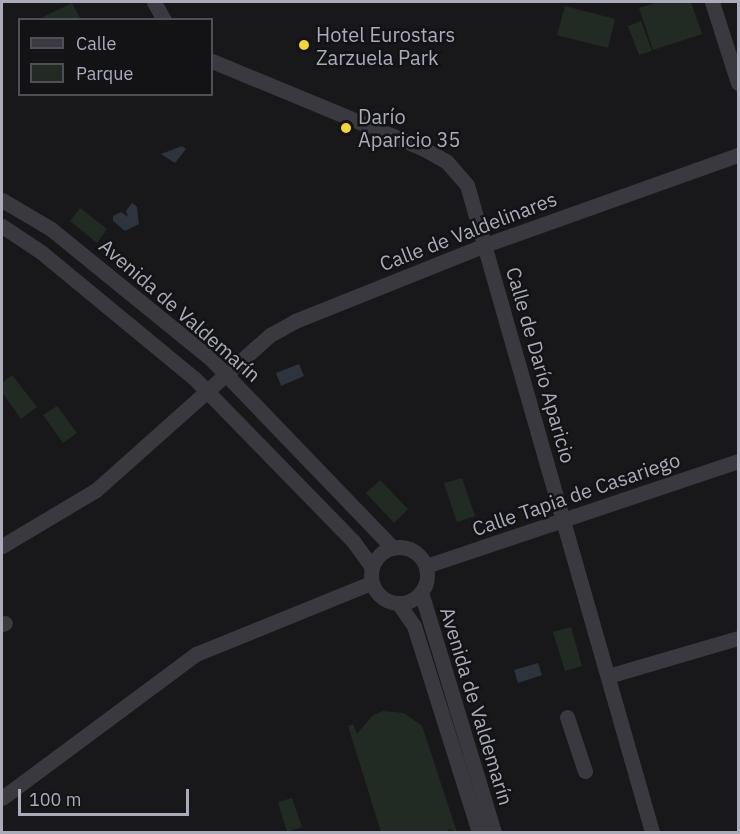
<!DOCTYPE html>
<meta charset="utf-8">
<style>
body{margin:0}
#map{position:relative;width:740px;height:834px;overflow:hidden;background:#18181a;font-family:"IBM Plex Sans",sans-serif}
div>[style]{position:absolute}
.green>*{inset:0;background:#222a24}
.water>*{inset:0;background:#2e343e}
.minor>*{height:15px;margin:-7.5px;padding:0 7.5px;transform-origin:7.5px;border-radius:7.5px;background:#39393f}
.minor>.ring{margin:-7.5px;padding:0;box-sizing:content-box;background:none;border:15px solid #39393f;border-radius:50%}
.dots>*{width:16px;height:16px;translate:-50% -50%;box-sizing:border-box;border:3px solid #131315;border-radius:50%}
span{translate:-50% -50%;white-space:nowrap;text-align:center;line-height:1.15;-webkit-text-stroke:5px #131315;paint-order:stroke}
.poi-label{font-size:20px;color:#aaacba}
.left{translate:0 -50%;text-align:left}
.street-label{font-size:20px;color:#aaacba}
.frame{position:absolute;inset:0;border:3px solid #aaacba;pointer-events:none}
.legend{position:absolute;left:18px;top:18px;width:195px;height:78px;box-sizing:border-box;background:#131315;border:2px solid #4f5057;margin:0;padding:8px 10px;list-style:none;font-size:18px;color:#aaacba}
.legend li{display:flex;align-items:center;gap:12px;height:30px}
.legend b{width:30px;border:2px solid #4f5057}
.scale{position:absolute;left:18px;top:789px;width:171px;height:27px;box-sizing:border-box;border:3px solid #aaacba;border-top:0;padding-left:8px;font-size:18px;line-height:21px;white-space:nowrap;color:#aaacba;-webkit-text-stroke:4px #131315;paint-order:stroke}
</style>
<div id="map">
<div class="green">
<div style="clip-path:polygon(659px 2px,691px 2px,702px 34px,653px 50px,639px 8px)"></div>
<div style="clip-path:polygon(72px 3px,80px 18px,44px 19px,43px 17px)"></div>
<div style="clip-path:polygon(565px 6px,615px 19px,608px 48px,557px 35px)"></div>
<div style="clip-path:polygon(641px 21px,652px 51px,639px 55px,628px 26px)"></div>
<div style="clip-path:polygon(80px 208px,107px 229px,97px 243px,70px 221px)"></div>
<div style="clip-path:polygon(12px 375px,37px 407px,21px 419px,2px 392px,2px 383px)"></div>
<div style="clip-path:polygon(57px 406px,77px 433px,63px 443px,43px 415px)"></div>
<div style="clip-path:polygon(462px 478px,475px 516px,457px 522px,444px 483px)"></div>
<div style="clip-path:polygon(380px 480px,408px 509px,394px 523px,366px 493px)"></div>
<div style="clip-path:polygon(571px 627px,582px 666px,565px 671px,553px 632px)"></div>
<div style="clip-path:polygon(383px 711px,404px 713px,422px 726px,457px 832px,449px 829px,447px 832px,381px 832px,348px 726px,353px 724px,357px 734px,372px 716px)"></div>
<div style="clip-path:polygon(292px 798px,302px 827px,287px 832px,278px 802px)"></div>
</div>
<div class="water">
<div style="clip-path:polygon(182px 146px,186px 149px,175px 163px,161px 154px)"></div>
<div style="clip-path:polygon(132px 203px,137px 207px,139px 224px,125px 231px,113px 221px,113px 216px,121px 212px,128px 217px,126px 211px)"></div>
<div style="clip-path:polygon(299px 364px,304px 376px,281px 386px,276px 373px)"></div>
<div style="clip-path:polygon(538px 663px,542px 675px,518px 683px,514px 670px)"></div>
</div>
<div class="minor">
<div style="left:154px;top:2px;width:21px;rotate:61deg"></div>
<div style="left:712px;top:2px;width:85px;rotate:72.2deg"></div>
<div style="left:212px;top:61px;width:230px;rotate:22.5deg"></div>
<div style="left:424px;top:149px;width:26px;rotate:29deg"></div>
<div style="left:447px;top:162px;width:30px;rotate:49deg"></div>
<div style="left:467px;top:185px;width:673px;rotate:74.04deg"></div>
<div style="left:2px;top:200px;width:57px;rotate:30.6deg"></div>
<div style="left:51px;top:229px;width:206px;rotate:39.1deg"></div>
<div style="left:211px;top:359px;width:261px;rotate:46.1deg"></div>
<div style="left:2px;top:226px;width:47px;rotate:33.7deg"></div>
<div style="left:41px;top:252px;width:198px;rotate:39.5deg"></div>
<div style="left:194px;top:378px;width:228px;rotate:45.7deg"></div>
<div style="left:353px;top:541px;width:31px;rotate:54deg"></div>
<div style="left:2px;top:546px;width:109px;rotate:-30.8deg"></div>
<div style="left:96px;top:490px;width:233px;rotate:-41.7deg"></div>
<div style="left:270px;top:335px;width:29px;rotate:-29deg"></div>
<div style="left:295px;top:321px;width:205px;rotate:-21.8deg"></div>
<div style="left:485px;top:245px;width:269px;rotate:-19.6deg"></div>
<div class="ring" style="left:371px;top:547px;width:41px;height:41px"></div>
<div style="left:426px;top:566px;width:329px;rotate:-18.6deg"></div>
<div style="left:421px;top:592px;width:251px;rotate:73.1deg"></div>
<div style="left:398px;top:603px;width:28px;rotate:55deg"></div>
<div style="left:414px;top:626px;width:216px;rotate:72.5deg"></div>
<div style="left:2px;top:624px;width:3px;rotate:-18deg"></div>
<div style="left:608px;top:676px;width:135px;rotate:-16.3deg"></div>
<div style="left:567px;top:717px;width:57px;rotate:71.6deg"></div>
<div style="left:2px;top:798px;width:242px;rotate:-36.6deg"></div>
<div style="left:196px;top:654px;width:189px;rotate:-22.1deg"></div>
</div>
<div class="dots">
<div style="left:304px;top:45px;background:#f1d538"></div>
<div style="left:346px;top:128px;background:#f1d538"></div>
</div>
<div class="poi-label">
<span class="left" style="left:316px;top:46px">Hotel Eurostars<br>Zarzuela Park</span>
<span class="left" style="left:358px;top:128px">Darío<br>Aparicio 35</span>
</div>
<div class="street-label">
<span style="left:468px;top:231px;rotate:-21deg">Calle de Valdelinares</span>
<span style="left:180px;top:310px;rotate:41deg">Avenida de Valdemarín</span>
<span style="left:541px;top:365px;rotate:74deg">Calle de Darío Aparicio</span>
<span style="left:576px;top:494px;rotate:-19deg">Calle Tapia de Casariego</span>
<span style="left:477px;top:706px;rotate:73deg">Avenida de Valdemarín</span>
</div>
<div class="frame"></div>
<ul class="legend">
<li><b style="height:8px;background:#39393f"></b>Calle</li>
<li><b style="height:16px;background:#222a24"></b>Parque</li>
</ul>
<div class="scale">100 m</div>
</div>
